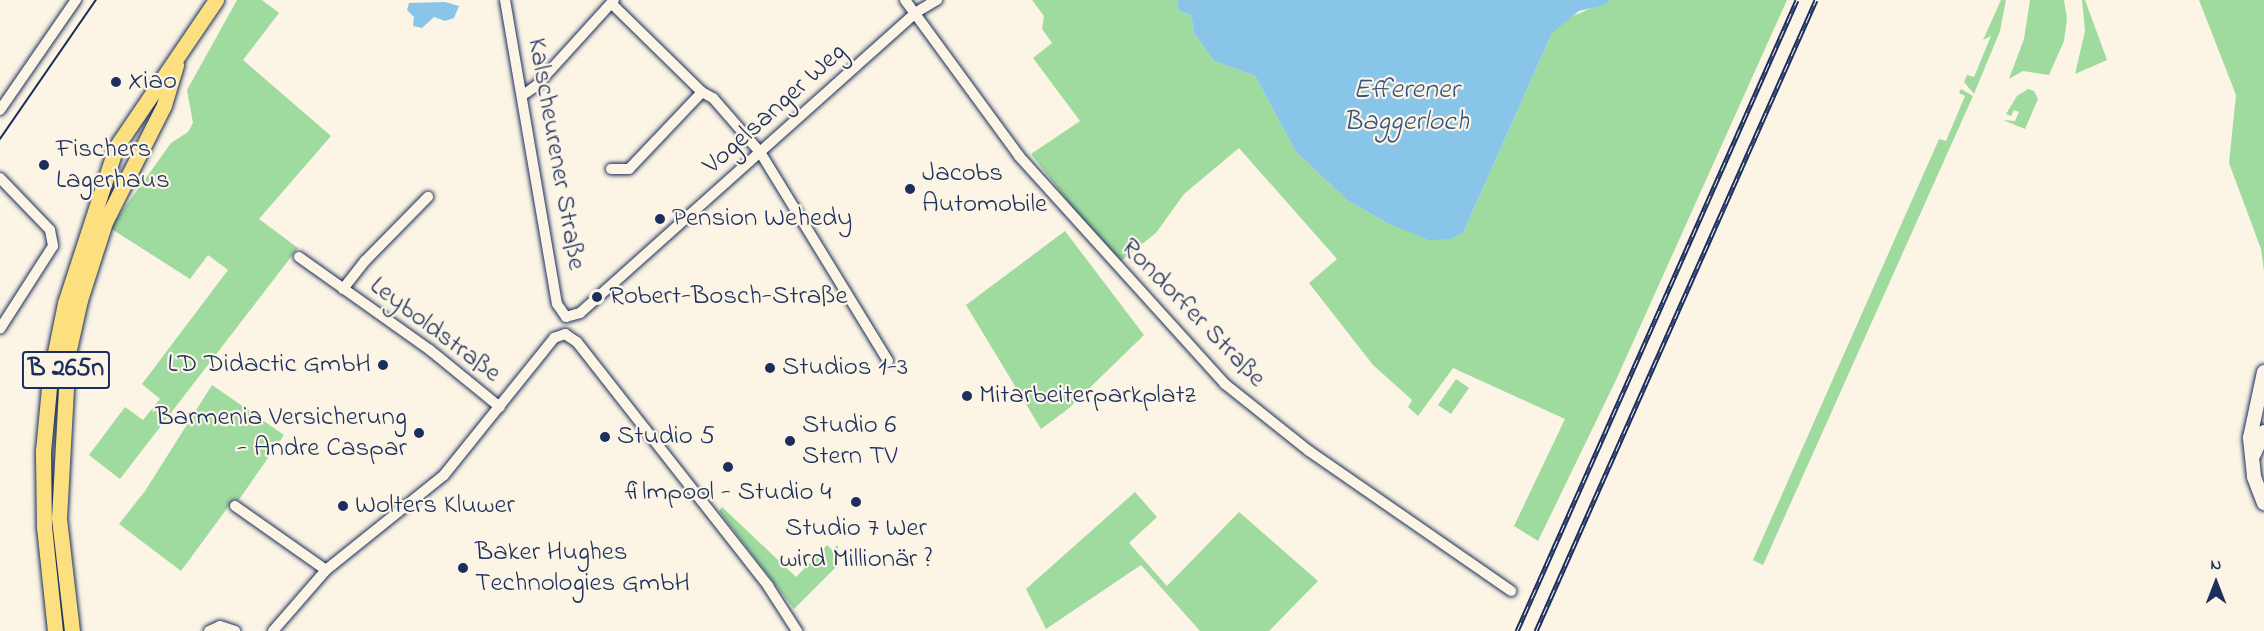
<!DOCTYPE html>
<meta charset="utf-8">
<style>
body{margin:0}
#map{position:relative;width:2264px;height:631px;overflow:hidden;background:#fcf5e5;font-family:"Indie Flower",sans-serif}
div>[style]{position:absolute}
.green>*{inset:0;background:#9fda9f}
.water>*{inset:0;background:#89c4e9}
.roads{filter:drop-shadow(0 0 2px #1b2f5e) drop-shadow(0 0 2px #1b2f5e)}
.minor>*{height:10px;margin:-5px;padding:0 5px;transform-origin:5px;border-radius:5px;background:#fcf5e5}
.secondary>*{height:14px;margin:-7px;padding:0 7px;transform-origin:7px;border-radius:7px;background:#fcf5e5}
.primary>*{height:15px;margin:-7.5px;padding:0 7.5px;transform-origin:7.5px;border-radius:7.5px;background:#fce080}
.tram>*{height:1.5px;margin:-0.75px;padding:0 0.75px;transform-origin:0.75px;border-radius:0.75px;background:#1b2f5e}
.rail>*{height:5px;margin-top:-2.5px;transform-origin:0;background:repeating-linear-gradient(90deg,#fcf5e5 0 9px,#1b2f5e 0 18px);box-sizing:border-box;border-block:2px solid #1b2f5e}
.dots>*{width:16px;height:16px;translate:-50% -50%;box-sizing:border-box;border:3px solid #fcf5e5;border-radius:50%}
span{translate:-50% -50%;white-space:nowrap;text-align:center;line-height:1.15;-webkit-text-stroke:4.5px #fcf5e5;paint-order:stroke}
.shield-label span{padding:2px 4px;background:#fcf5e5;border:2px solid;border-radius:4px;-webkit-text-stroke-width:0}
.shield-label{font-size:26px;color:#1b2f5e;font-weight:700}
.poi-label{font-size:27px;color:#1b2f5e}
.left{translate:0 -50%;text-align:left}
.right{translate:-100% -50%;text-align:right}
.street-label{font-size:27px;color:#1b2f5e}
.water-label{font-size:28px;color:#365481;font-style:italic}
.north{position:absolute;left:2186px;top:553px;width:60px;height:60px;-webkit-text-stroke:4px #fcf5e5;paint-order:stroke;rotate:0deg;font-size:16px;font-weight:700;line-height:24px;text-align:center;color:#1b2f5e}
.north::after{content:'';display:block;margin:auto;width:21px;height:27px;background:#1b2f5e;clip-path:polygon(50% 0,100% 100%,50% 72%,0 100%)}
</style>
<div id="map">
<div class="green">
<div style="clip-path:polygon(237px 0,262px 0,279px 13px,243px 60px,331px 136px,259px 219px,298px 248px,120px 479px,89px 455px,125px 407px,143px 420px,160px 399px,142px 384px,228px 270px,208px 255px,190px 279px,110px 228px,171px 143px,188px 132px,193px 123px,187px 90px)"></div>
<div style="clip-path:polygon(1032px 0,1177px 0,1179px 11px,1191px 15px,1194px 33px,1214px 61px,1255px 76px,1296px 152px,1347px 200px,1387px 223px,1451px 239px,1463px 233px,1552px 33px,1562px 21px,1609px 0,1787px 0,1616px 380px,1538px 541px,1514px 526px,1565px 419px,1453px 368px,1418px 416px,1408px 407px,1412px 400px,1373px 365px,1309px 283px,1337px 259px,1239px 148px,1184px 194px,1156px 233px,1117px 264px,1031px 154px,1080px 121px,1033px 58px,1052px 43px,1042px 29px,1044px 16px)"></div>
<div style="clip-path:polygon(2001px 0,2006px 0,2000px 31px,1974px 94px,1964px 82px,1967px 75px,1974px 77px,1991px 36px,1983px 40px)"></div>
<div style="clip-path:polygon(2030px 0,2064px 0,2067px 19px,2064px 41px,2049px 75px,2023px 71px,2009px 79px,2024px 39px)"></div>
<div style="clip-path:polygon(2082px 0,2085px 0,2107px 60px,2075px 74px,2085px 31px)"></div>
<div style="clip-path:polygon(2199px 0,2264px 0,2264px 271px,2261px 249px,2229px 163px,2236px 95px)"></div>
<div style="clip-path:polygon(1961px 89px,1973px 96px,1763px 565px,1753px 560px,1939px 139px,1946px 141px,1965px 96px,1959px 93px)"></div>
<div style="clip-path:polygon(2028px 89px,2034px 91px,2038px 99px,2025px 129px,2003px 120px,2015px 121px,2019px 112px,2014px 110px,2011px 116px,2006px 114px,2017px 96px)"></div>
<div style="clip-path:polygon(1065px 231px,1144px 335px,1068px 409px,1041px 429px,966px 305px)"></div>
<div style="clip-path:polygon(1456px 379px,1469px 388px,1451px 414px,1438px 405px)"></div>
<div style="clip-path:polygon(212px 385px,284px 435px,238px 501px,234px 499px,181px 571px,119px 524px,145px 491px)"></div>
<div style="clip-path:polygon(1135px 492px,1157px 517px,1129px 543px,1167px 586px,1239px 512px,1318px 581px,1269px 631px,1200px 631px,1141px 565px,1046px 629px,1026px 589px)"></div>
<div style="clip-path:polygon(722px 507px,796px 577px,827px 545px,832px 550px,838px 545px,839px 564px,794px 609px,719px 511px)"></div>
</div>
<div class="water">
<div style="clip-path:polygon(1177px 0,1609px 0,1604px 5px,1579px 11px,1552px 33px,1463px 233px,1451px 239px,1429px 240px,1387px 223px,1347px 200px,1296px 152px,1255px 76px,1214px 61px,1194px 33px,1191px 15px,1179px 11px)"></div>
<div style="clip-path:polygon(445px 2px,459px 6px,454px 18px,445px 21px,434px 17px,422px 28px,413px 26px,414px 17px,407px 10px,409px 3px)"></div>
</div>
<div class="roads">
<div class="minor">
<div style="left:505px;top:0;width:308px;rotate:80.3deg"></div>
<div style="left:557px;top:304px;width:16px;rotate:55deg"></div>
<div style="left:566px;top:317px;width:15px;rotate:-16deg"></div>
<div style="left:580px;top:313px;width:450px;rotate:-41.8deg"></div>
<div style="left:915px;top:13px;width:26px;rotate:-31deg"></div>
<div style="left:905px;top:0;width:193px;rotate:53.8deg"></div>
<div style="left:1019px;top:156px;width:307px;rotate:47.9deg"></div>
<div style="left:1225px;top:384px;width:107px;rotate:38.6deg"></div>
<div style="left:1309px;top:451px;width:246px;rotate:34.7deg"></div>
<div style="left:612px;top:4px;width:126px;rotate:44.4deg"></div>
<div style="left:702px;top:92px;width:13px;rotate:29deg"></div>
<div style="left:713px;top:98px;width:72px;rotate:49deg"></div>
<div style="left:760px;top:152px;width:245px;rotate:58.5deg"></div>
<div style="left:523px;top:95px;width:16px;rotate:-35deg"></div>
<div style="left:536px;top:86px;width:116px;rotate:-47.8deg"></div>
<div style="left:0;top:110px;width:134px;rotate:-55.4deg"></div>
<div style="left:611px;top:169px;width:18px"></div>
<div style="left:629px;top:169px;width:106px;rotate:-46.5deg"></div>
<div style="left:0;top:178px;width:72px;rotate:46.1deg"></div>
<div style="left:50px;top:230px;width:16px;rotate:79deg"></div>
<div style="left:53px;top:246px;width:98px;rotate:122.6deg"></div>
<div style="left:299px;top:257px;width:161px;rotate:35.4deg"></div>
<div style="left:430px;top:350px;width:90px;rotate:39.2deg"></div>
<div style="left:343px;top:289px;width:36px;rotate:-52deg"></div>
<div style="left:365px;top:261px;width:90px;rotate:-45.5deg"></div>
<div style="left:235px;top:506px;width:111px;rotate:35.1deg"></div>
<div style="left:209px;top:631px;width:12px;rotate:-24deg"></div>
<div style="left:220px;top:626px;width:16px;rotate:18deg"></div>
<div style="left:273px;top:631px;width:81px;rotate:-49deg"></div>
<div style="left:326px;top:570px;width:151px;rotate:-38.8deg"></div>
<div style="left:444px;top:475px;width:176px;rotate:-51.2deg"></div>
<div style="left:554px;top:338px;width:12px;rotate:-20deg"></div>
<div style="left:565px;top:334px;width:14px;rotate:34deg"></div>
<div style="left:577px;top:342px;width:310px;rotate:51.9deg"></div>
<div style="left:768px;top:586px;width:54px;rotate:57.2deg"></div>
</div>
<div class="secondary">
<div style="left:2264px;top:372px;width:67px;rotate:102deg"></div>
<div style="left:2250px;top:438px;width:39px;rotate:84deg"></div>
<div style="left:2254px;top:477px;width:28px;rotate:69deg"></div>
<div style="left:2254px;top:454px;width:24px;rotate:-66deg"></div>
</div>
<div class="primary">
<div style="left:55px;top:631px;width:105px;rotate:-96deg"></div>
<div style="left:44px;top:527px;width:76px;rotate:-90.8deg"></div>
<div style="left:43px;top:451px;width:74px;rotate:-84.6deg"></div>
<div style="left:50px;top:377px;width:76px;rotate:-78.5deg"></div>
<div style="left:65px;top:303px;width:164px;rotate:-71.9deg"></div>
<div style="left:116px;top:147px;width:178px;rotate:-55.8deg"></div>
<div style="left:72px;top:631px;width:114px;rotate:-96.6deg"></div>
<div style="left:59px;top:518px;width:164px;rotate:-86.9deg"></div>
<div style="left:68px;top:354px;width:55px;rotate:-77.5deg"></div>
<div style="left:80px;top:300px;width:82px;rotate:-72.2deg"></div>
<div style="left:105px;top:222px;width:131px;rotate:-63.2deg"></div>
<div style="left:164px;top:105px;width:42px;rotate:-73.3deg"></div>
</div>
</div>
<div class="tram">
<div style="left:0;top:139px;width:169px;rotate:-55.4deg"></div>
</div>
<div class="rail">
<div style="left:1517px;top:631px;width:690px;rotate:-66.07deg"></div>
<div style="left:1536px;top:631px;width:690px;rotate:-66.07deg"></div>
</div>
<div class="dots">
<div style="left:116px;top:82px;background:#1b2f5e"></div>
<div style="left:44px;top:165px;background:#1b2f5e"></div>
<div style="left:910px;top:189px;background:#1b2f5e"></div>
<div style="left:660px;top:219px;background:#1b2f5e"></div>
<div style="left:597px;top:297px;background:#1b2f5e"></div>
<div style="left:383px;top:365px;background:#1b2f5e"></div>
<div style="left:770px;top:368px;background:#1b2f5e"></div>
<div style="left:967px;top:396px;background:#1b2f5e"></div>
<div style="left:419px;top:433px;background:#1b2f5e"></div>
<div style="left:605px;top:437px;background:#1b2f5e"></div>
<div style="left:790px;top:441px;background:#1b2f5e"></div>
<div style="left:728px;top:467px;background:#1b2f5e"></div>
<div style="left:856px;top:502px;background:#1b2f5e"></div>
<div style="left:343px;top:506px;background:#1b2f5e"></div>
<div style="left:463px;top:568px;background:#1b2f5e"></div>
</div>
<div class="shield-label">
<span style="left:66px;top:370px">B 265n</span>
</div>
<div class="poi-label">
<span class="left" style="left:128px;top:82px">Xiao</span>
<span class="left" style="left:56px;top:165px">Fischers<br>Lagerhaus</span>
<span class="left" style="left:922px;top:189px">Jacobs<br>Automobile</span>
<span class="left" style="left:672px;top:219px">Pension Wehedy</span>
<span class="left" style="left:609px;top:297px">Robert-Bosch-Straße</span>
<span class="right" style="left:371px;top:365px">LD Didactic GmbH</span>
<span class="left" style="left:782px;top:368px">Studios 1-3</span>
<span class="left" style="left:979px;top:396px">Mitarbeiterparkplatz</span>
<span class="right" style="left:407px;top:433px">Barmenia Versicherung<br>- Andre Caspar</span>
<span class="left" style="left:802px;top:441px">Studio 6<br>Stern TV</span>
<span class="left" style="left:617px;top:437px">Studio 5</span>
<span style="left:728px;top:493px">filmpool - Studio 4</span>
<span class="left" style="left:355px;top:506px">Wolters Kluwer</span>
<span style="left:856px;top:544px">Studio 7 Wer<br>wird Millionär ?</span>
<span class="left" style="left:475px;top:568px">Baker Hughes<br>Technologies GmbH</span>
</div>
<div class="street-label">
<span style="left:775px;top:109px;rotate:-42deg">Vogelsanger Weg</span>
<span style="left:556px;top:154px;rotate:80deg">Kalscheurener Straße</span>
<span style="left:1193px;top:313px;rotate:46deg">Rondorfer Straße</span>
<span style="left:435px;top:330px;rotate:37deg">Leyboldstraße</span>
</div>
<div class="water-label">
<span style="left:1406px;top:107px">Efferener<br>Baggerloch</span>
</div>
<div class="north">N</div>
</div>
